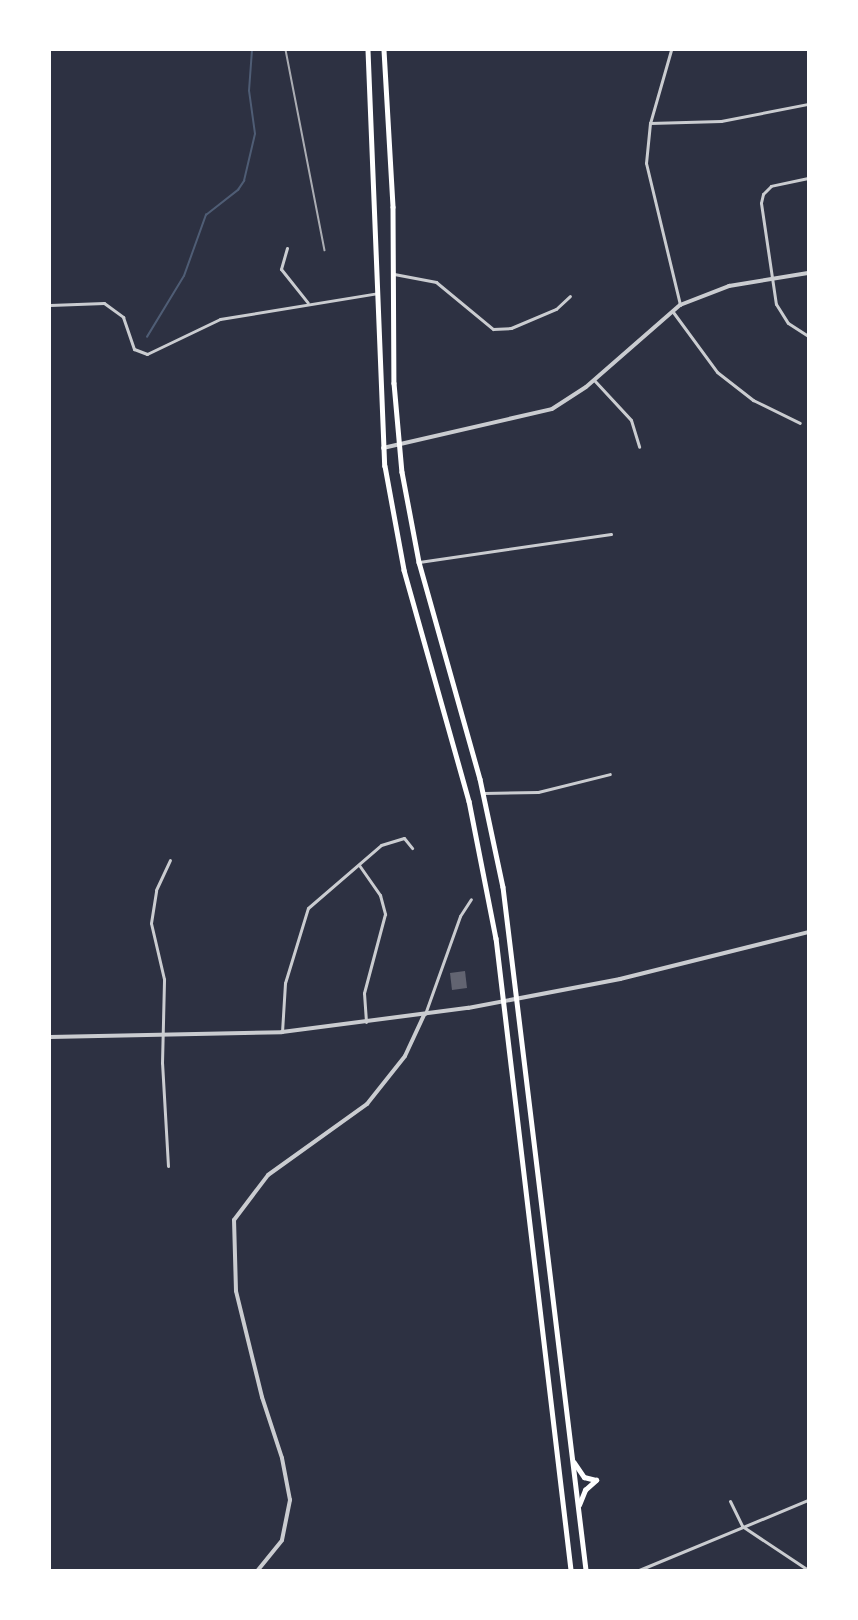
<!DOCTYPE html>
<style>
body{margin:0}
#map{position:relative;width:858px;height:1620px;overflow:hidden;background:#2d3142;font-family:Manrope,sans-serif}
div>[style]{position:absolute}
.stream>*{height:1.5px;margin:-0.75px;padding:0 0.75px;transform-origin:0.75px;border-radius:0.75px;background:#4f5d75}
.building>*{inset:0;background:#626471}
.minor>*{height:3px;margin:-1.5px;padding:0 1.5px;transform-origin:1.5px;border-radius:1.5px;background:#caccd0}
.tertiary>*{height:4px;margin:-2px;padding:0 2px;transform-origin:2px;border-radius:2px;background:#caccd0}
.primary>*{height:4.5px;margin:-2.25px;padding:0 2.25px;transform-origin:2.25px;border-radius:2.25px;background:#fff}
.rail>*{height:1.5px;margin:-0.75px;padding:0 0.75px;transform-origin:0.75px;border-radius:0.75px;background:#abadb3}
span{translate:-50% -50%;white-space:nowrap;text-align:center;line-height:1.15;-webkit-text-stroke:6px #fff;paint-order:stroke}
.frame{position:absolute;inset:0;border:51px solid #fff;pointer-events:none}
</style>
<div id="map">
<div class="stream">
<div style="left:147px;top:337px;width:71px;rotate:-58.8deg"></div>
<div style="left:184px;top:276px;width:65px;rotate:-70.2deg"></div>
<div style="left:206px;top:215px;width:41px;rotate:-38deg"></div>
<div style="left:238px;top:190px;width:11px;rotate:-56deg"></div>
<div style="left:244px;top:181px;width:48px;rotate:-76.8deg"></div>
<div style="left:255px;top:134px;width:43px;rotate:-97.9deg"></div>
<div style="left:249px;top:91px;width:41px;rotate:-85.8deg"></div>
</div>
<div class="building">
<div style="clip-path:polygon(465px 971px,467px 988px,452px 990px,450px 973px)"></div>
</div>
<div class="minor">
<div style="left:671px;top:50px;width:76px;rotate:106deg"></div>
<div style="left:650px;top:123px;width:40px;rotate:95.7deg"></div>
<div style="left:646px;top:163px;width:146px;rotate:76.5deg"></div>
<div style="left:650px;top:123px;width:71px;rotate:-1.6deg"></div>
<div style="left:721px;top:121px;width:89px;rotate:-11.1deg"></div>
<div style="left:808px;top:178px;width:38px;rotate:168deg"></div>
<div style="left:771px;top:186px;width:11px;rotate:135deg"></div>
<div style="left:763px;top:194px;width:9px;rotate:103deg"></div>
<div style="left:761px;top:203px;width:102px;rotate:81.6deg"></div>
<div style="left:776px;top:304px;width:22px;rotate:58deg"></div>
<div style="left:788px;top:323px;width:24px;rotate:33deg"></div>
<div style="left:287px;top:248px;width:22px;rotate:106deg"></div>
<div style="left:281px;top:269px;width:43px;rotate:51.5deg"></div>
<div style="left:394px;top:274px;width:43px;rotate:10.8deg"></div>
<div style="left:436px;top:282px;width:74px;rotate:39.5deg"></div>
<div style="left:493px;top:329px;width:18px;rotate:-3deg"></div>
<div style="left:511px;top:328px;width:49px;rotate:-22.9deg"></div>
<div style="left:556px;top:309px;width:19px;rotate:-43deg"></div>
<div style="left:50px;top:305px;width:54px;rotate:-2.1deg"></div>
<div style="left:104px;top:303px;width:24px;rotate:36deg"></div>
<div style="left:123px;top:317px;width:34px;rotate:71deg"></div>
<div style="left:134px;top:349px;width:14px;rotate:21deg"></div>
<div style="left:147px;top:354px;width:81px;rotate:-25.6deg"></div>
<div style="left:220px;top:319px;width:160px;rotate:-9.3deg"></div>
<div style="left:673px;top:312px;width:74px;rotate:53.7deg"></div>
<div style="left:717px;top:372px;width:46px;rotate:37.9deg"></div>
<div style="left:753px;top:400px;width:52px;rotate:26.1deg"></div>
<div style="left:594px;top:380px;width:54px;rotate:47.2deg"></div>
<div style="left:631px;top:420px;width:28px;rotate:73deg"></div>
<div style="left:419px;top:562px;width:194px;rotate:-8.3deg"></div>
<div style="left:484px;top:793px;width:54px;rotate:-1.1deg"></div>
<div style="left:538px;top:792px;width:74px;rotate:-14deg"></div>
<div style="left:359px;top:865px;width:37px;rotate:55deg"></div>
<div style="left:380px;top:895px;width:20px;rotate:75deg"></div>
<div style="left:385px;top:914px;width:82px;rotate:104.9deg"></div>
<div style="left:364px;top:993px;width:29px;rotate:86deg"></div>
<div style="left:425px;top:1014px;width:104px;rotate:-70.3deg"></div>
<div style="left:460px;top:916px;width:20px;rotate:-57deg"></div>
<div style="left:282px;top:1032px;width:49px;rotate:-86.5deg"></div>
<div style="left:285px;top:983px;width:78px;rotate:-73deg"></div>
<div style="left:308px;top:908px;width:96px;rotate:-40.8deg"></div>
<div style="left:381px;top:845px;width:24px;rotate:-17deg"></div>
<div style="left:404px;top:838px;width:13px;rotate:51deg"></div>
<div style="left:168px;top:1166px;width:103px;rotate:-93.3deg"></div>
<div style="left:162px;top:1063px;width:84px;rotate:-88.6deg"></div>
<div style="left:164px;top:979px;width:57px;rotate:-103.1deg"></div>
<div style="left:151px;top:923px;width:33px;rotate:-81deg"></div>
<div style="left:156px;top:890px;width:33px;rotate:-65deg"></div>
<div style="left:730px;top:1501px;width:28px;rotate:64deg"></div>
<div style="left:742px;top:1526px;width:79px;rotate:33.7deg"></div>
<div style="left:639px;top:1570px;width:183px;rotate:-22.5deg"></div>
</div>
<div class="tertiary">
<div style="left:383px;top:448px;width:173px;rotate:-13deg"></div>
<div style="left:552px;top:409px;width:40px;rotate:-32.9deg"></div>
<div style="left:586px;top:387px;width:125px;rotate:-41.1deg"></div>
<div style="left:680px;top:305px;width:53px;rotate:-21.2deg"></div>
<div style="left:729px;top:286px;width:80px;rotate:-9.3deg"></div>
<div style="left:50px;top:1037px;width:232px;rotate:-1.2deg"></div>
<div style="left:282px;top:1032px;width:188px;rotate:-7.4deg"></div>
<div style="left:468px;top:1008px;width:155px;rotate:-10.8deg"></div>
<div style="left:620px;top:979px;width:194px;rotate:-14deg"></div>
<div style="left:258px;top:1570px;width:38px;rotate:-51deg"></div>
<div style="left:282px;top:1540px;width:41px;rotate:-78.7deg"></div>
<div style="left:290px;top:1500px;width:43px;rotate:-100.8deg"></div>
<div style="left:282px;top:1458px;width:64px;rotate:-108.2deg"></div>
<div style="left:262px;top:1397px;width:109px;rotate:-103.8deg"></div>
<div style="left:236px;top:1291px;width:71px;rotate:-91.6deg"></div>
<div style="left:234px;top:1220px;width:56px;rotate:-52.9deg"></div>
<div style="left:268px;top:1175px;width:122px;rotate:-35.6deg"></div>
<div style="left:367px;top:1104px;width:61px;rotate:-51.6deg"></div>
<div style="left:405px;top:1056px;width:45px;rotate:-65.1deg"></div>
</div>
<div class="primary">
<div style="left:368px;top:50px;width:416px;rotate:87.7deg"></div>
<div style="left:385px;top:466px;width:106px;rotate:79.6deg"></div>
<div style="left:404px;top:570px;width:240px;rotate:74.3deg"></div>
<div style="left:469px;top:801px;width:140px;rotate:78.9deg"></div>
<div style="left:496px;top:938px;width:636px;rotate:83.23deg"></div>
<div style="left:384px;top:50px;width:157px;rotate:86.7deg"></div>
<div style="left:393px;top:207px;width:176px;rotate:89.7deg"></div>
<div style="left:394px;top:383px;width:89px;rotate:84.9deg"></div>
<div style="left:402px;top:472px;width:92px;rotate:79.3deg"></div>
<div style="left:419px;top:562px;width:225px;rotate:74.3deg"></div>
<div style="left:480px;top:779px;width:110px;rotate:78deg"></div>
<div style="left:503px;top:887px;width:688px;rotate:83.07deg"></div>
<div style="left:574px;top:1462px;width:18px;rotate:56deg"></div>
<div style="left:584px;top:1477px;width:12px;rotate:14deg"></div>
<div style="left:579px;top:1505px;width:16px;rotate:-68deg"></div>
<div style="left:585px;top:1490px;width:15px;rotate:-42deg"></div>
</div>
<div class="rail">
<div style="left:286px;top:50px;width:204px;rotate:79deg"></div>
</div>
<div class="frame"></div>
</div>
